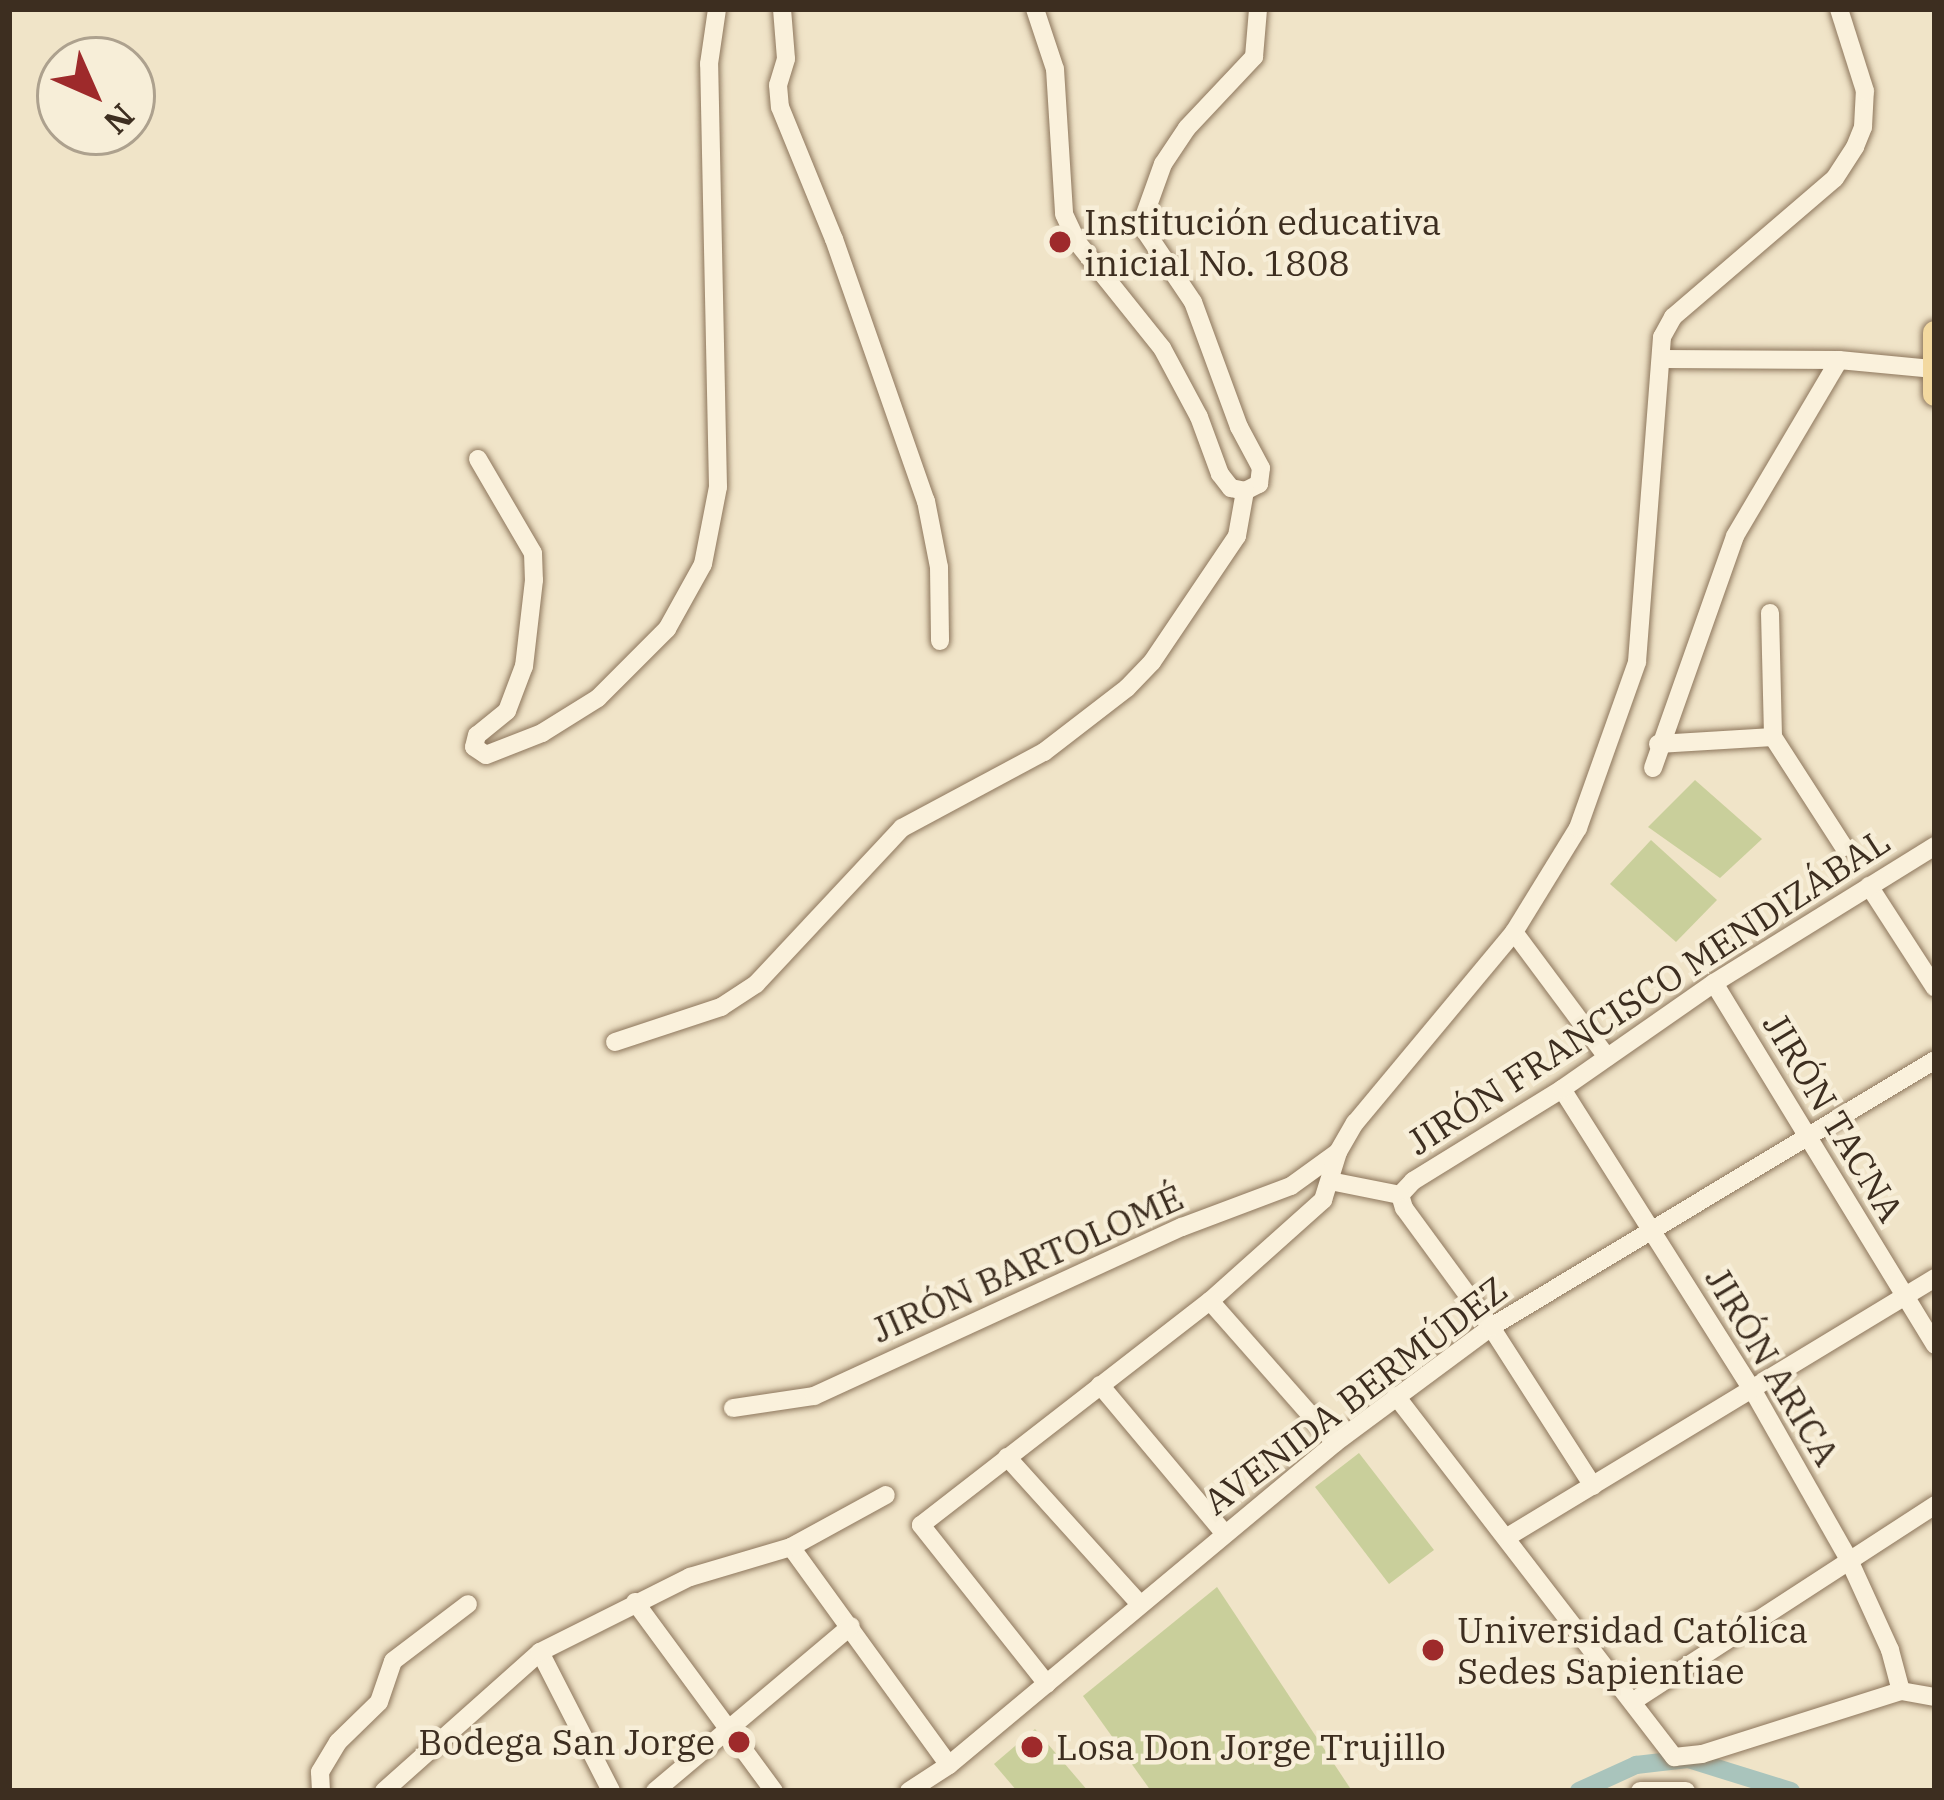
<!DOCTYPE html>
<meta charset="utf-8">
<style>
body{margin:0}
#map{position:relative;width:1944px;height:1800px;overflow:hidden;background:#f0e4c8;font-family:"IBM Plex Serif",serif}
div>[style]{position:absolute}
.green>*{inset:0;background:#c9cf9b}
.canal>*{height:18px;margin:-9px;padding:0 9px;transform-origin:9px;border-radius:9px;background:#a9c4bc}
.roads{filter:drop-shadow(0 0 3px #8d765c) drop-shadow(0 0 3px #8d765c)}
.minor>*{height:18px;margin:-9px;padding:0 9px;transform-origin:9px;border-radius:9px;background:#faf1dc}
.major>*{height:24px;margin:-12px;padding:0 12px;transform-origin:12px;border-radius:12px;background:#f3d9a0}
.dots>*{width:33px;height:33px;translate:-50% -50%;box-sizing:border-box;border:6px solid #f7eed8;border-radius:50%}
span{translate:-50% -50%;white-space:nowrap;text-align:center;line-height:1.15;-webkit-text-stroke:9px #f7eed8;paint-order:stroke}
.poi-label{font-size:36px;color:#3d2e20}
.left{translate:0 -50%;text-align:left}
.right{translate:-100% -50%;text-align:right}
.street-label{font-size:36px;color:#3d2e20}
.frame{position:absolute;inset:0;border:12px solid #3d2e20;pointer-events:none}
.north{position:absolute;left:36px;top:36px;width:120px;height:120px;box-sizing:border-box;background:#f7eed8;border:3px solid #ada18e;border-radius:50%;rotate:135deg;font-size:33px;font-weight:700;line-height:48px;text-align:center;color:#3d2e20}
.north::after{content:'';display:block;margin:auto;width:42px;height:54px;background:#9e2a2b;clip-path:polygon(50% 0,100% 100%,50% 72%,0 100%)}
</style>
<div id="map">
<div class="green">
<div style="clip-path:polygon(1695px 780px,1762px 839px,1720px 878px,1648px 827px)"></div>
<div style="clip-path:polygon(1651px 840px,1717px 900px,1676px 942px,1610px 884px)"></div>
<div style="clip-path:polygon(1359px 1453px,1434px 1550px,1389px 1584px,1315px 1487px)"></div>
<div style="clip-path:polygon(1217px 1587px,1352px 1791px,1151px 1791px,1083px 1696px)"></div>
<div style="clip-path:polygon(1035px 1729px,1088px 1791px,1017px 1791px,994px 1764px)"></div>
</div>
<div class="canal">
<div style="left:1579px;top:1791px;width:63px;rotate:-24.5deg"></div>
<div style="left:1636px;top:1765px;width:52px;rotate:-6.6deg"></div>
<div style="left:1688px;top:1759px;width:108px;rotate:17.3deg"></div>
</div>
<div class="roads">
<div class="minor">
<div style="left:782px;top:9px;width:50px;rotate:85.4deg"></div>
<div style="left:786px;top:59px;width:27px;rotate:107deg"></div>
<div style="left:778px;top:85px;width:22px;rotate:85deg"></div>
<div style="left:780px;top:107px;width:143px;rotate:67.8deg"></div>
<div style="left:834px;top:239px;width:278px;rotate:70.7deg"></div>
<div style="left:926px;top:501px;width:67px;rotate:78.9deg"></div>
<div style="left:939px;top:567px;width:74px;rotate:89.2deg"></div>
<div style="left:1035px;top:9px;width:63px;rotate:71.6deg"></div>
<div style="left:1055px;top:69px;width:145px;rotate:86.4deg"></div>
<div style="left:1064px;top:214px;width:31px;rotate:65deg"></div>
<div style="left:1077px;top:242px;width:136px;rotate:51.3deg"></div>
<div style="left:1162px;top:348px;width:78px;rotate:61.8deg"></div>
<div style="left:1199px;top:417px;width:61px;rotate:69.8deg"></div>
<div style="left:1220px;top:474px;width:18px;rotate:52deg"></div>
<div style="left:1231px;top:488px;width:14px;rotate:12deg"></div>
<div style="left:1245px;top:491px;width:16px;rotate:-27deg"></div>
<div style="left:1259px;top:484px;width:16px;rotate:-83deg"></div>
<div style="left:1261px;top:468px;width:47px;rotate:-118.2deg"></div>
<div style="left:1239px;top:427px;width:133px;rotate:-110.2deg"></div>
<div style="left:1193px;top:302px;width:93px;rotate:-124deg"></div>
<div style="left:1141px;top:225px;width:65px;rotate:-70.2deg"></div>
<div style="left:1163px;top:164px;width:43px;rotate:-56.3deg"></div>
<div style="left:1187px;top:128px;width:98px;rotate:-46.7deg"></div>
<div style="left:1254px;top:57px;width:48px;rotate:-85.2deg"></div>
<div style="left:1663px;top:359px;width:176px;rotate:0.3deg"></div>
<div style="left:1839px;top:360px;width:93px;rotate:5.5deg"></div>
<div style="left:478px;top:459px;width:109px;rotate:59.7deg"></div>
<div style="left:533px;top:553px;width:27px;rotate:88deg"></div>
<div style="left:534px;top:580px;width:87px;rotate:96.6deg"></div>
<div style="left:524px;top:666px;width:48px;rotate:110.7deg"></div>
<div style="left:507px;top:711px;width:38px;rotate:141deg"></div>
<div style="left:477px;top:735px;width:12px;rotate:104deg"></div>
<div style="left:474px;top:747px;width:14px;rotate:34deg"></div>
<div style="left:486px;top:755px;width:60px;rotate:-21.4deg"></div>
<div style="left:542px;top:733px;width:66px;rotate:-32deg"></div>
<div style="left:598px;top:698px;width:98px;rotate:-45deg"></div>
<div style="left:667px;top:629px;width:74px;rotate:-61deg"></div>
<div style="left:703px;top:564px;width:78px;rotate:-79deg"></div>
<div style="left:718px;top:487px;width:423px;rotate:-91.2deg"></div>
<div style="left:709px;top:64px;width:56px;rotate:-81.7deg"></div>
<div style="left:1770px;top:613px;width:124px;rotate:88.6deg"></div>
<div style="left:1773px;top:737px;width:131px;rotate:57.2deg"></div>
<div style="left:1658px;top:744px;width:115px;rotate:-3.5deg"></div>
<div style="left:1653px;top:768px;width:246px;rotate:-70.5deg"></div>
<div style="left:1735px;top:536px;width:204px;rotate:-59.4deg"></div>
<div style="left:1869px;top:886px;width:121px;rotate:57.1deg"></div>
<div style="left:1514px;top:932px;width:156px;rotate:53.4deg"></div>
<div style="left:1714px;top:983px;width:424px;rotate:58.6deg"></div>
<div style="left:615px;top:1042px;width:112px;rotate:-18.3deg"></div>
<div style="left:721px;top:1007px;width:42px;rotate:-33.3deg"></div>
<div style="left:756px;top:984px;width:214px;rotate:-46.9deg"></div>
<div style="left:902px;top:828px;width:161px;rotate:-28.2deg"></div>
<div style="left:1044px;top:752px;width:105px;rotate:-37.6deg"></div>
<div style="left:1127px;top:688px;width:36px;rotate:-46deg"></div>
<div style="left:1152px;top:662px;width:152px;rotate:-56deg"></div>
<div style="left:1237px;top:536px;width:46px;rotate:-79.9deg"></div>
<div style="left:1562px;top:1089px;width:355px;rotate:57.7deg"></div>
<div style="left:1752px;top:1389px;width:197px;rotate:60.4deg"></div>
<div style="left:1849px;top:1560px;width:99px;rotate:65.5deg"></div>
<div style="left:1890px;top:1650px;width:42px;rotate:75deg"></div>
<div style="left:1330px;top:1181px;width:71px;rotate:11.3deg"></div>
<div style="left:1400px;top:1195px;width:19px;rotate:-47deg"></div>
<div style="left:1413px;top:1181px;width:175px;rotate:-31.7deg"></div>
<div style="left:1562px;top:1089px;width:185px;rotate:-34.9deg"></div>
<div style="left:1714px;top:983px;width:260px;rotate:-31.8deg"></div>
<div style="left:1400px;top:1195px;width:14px;rotate:73deg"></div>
<div style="left:1404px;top:1208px;width:147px;rotate:53.8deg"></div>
<div style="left:1491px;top:1327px;width:189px;rotate:57.3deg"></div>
<div style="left:1210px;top:1301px;width:189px;rotate:48.6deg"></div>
<div style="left:1100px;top:1385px;width:194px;rotate:50deg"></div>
<div style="left:1396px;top:1396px;width:456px;rotate:52.4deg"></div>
<div style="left:1674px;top:1757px;width:28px;rotate:-6deg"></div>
<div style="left:1702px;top:1754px;width:209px;rotate:-17.6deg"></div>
<div style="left:1901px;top:1691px;width:35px;rotate:10deg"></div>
<div style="left:733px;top:1408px;width:82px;rotate:-8.4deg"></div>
<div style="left:814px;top:1396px;width:405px;rotate:-24.7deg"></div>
<div style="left:1182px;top:1227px;width:116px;rotate:-20.6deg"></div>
<div style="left:1291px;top:1186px;width:58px;rotate:-35.9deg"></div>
<div style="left:1007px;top:1457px;width:195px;rotate:47.9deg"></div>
<div style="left:1509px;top:1536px;width:498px;rotate:-31.2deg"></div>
<div style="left:791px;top:1547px;width:269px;rotate:54.1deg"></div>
<div style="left:635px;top:1602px;width:235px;rotate:53.7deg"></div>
<div style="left:540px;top:1652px;width:156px;rotate:62.9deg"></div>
<div style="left:1047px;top:1684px;width:203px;rotate:-128.4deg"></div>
<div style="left:921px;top:1525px;width:366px;rotate:-37.8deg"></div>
<div style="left:1210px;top:1301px;width:152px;rotate:-41.8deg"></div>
<div style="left:1323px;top:1200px;width:50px;rotate:-72.6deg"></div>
<div style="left:1338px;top:1152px;width:34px;rotate:-60deg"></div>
<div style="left:1355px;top:1123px;width:249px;rotate:-50.2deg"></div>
<div style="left:1514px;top:932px;width:122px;rotate:-58.4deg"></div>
<div style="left:1578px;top:828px;width:176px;rotate:-70.4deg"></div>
<div style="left:1637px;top:662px;width:326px;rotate:-85.6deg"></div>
<div style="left:1662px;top:337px;width:23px;rotate:-61deg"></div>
<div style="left:1673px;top:317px;width:213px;rotate:-40.6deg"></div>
<div style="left:1835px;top:178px;width:37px;rotate:-57deg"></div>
<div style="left:1855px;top:147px;width:22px;rotate:-68deg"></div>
<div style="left:1863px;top:127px;width:36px;rotate:-87deg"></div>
<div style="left:1865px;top:91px;width:86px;rotate:-107.6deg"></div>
<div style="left:1635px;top:1700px;width:358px;rotate:-33deg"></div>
<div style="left:321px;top:1791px;width:19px;rotate:-93deg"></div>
<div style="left:320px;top:1772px;width:35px;rotate:-59deg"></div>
<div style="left:338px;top:1742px;width:57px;rotate:-44.3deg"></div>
<div style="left:379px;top:1702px;width:43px;rotate:-71.1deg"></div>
<div style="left:393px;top:1661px;width:94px;rotate:-37.2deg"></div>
<div style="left:384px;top:1791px;width:209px;rotate:-41.7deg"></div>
<div style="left:540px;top:1652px;width:168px;rotate:-26.6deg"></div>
<div style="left:690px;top:1577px;width:105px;rotate:-16.5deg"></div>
<div style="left:791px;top:1547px;width:108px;rotate:-28.7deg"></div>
<div style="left:655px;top:1791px;width:256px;rotate:-40.1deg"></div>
<div style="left:909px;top:1791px;width:48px;rotate:-33deg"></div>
<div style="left:949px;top:1765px;width:503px;rotate:-39.83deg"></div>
<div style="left:1335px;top:1443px;width:194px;rotate:-36.6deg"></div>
<div style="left:1491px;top:1327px;width:518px;rotate:-31.02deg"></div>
<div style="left:1640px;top:1791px;width:46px"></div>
</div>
<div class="major">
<div style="left:1935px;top:333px;width:61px;rotate:90deg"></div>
</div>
</div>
<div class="dots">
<div style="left:1060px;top:242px;background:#9e2a2b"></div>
<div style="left:1433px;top:1650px;background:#9e2a2b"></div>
<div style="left:739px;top:1742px;background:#9e2a2b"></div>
<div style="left:1032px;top:1747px;background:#9e2a2b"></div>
</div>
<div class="poi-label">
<span class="left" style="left:1084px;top:242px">Institución educativa<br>inicial No. 1808</span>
<span class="left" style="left:1457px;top:1650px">Universidad Católica<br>Sedes Sapientiae</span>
<span class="right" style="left:715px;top:1742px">Bodega San Jorge</span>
<span class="left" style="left:1056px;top:1747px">Losa Don Jorge Trujillo</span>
</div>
<div class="street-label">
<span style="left:1648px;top:991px;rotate:-33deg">JIRÓN FRANCISCO MENDIZÁBAL</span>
<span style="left:1834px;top:1117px;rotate:59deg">JIRÓN TACNA</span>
<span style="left:1027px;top:1263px;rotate:-24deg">JIRÓN BARTOLOMÉ</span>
<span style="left:1773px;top:1366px;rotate:59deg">JIRÓN ARICA</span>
<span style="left:1355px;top:1395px;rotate:-37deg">AVENIDA BERMÚDEZ</span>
</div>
<div class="frame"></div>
<div class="north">N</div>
</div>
